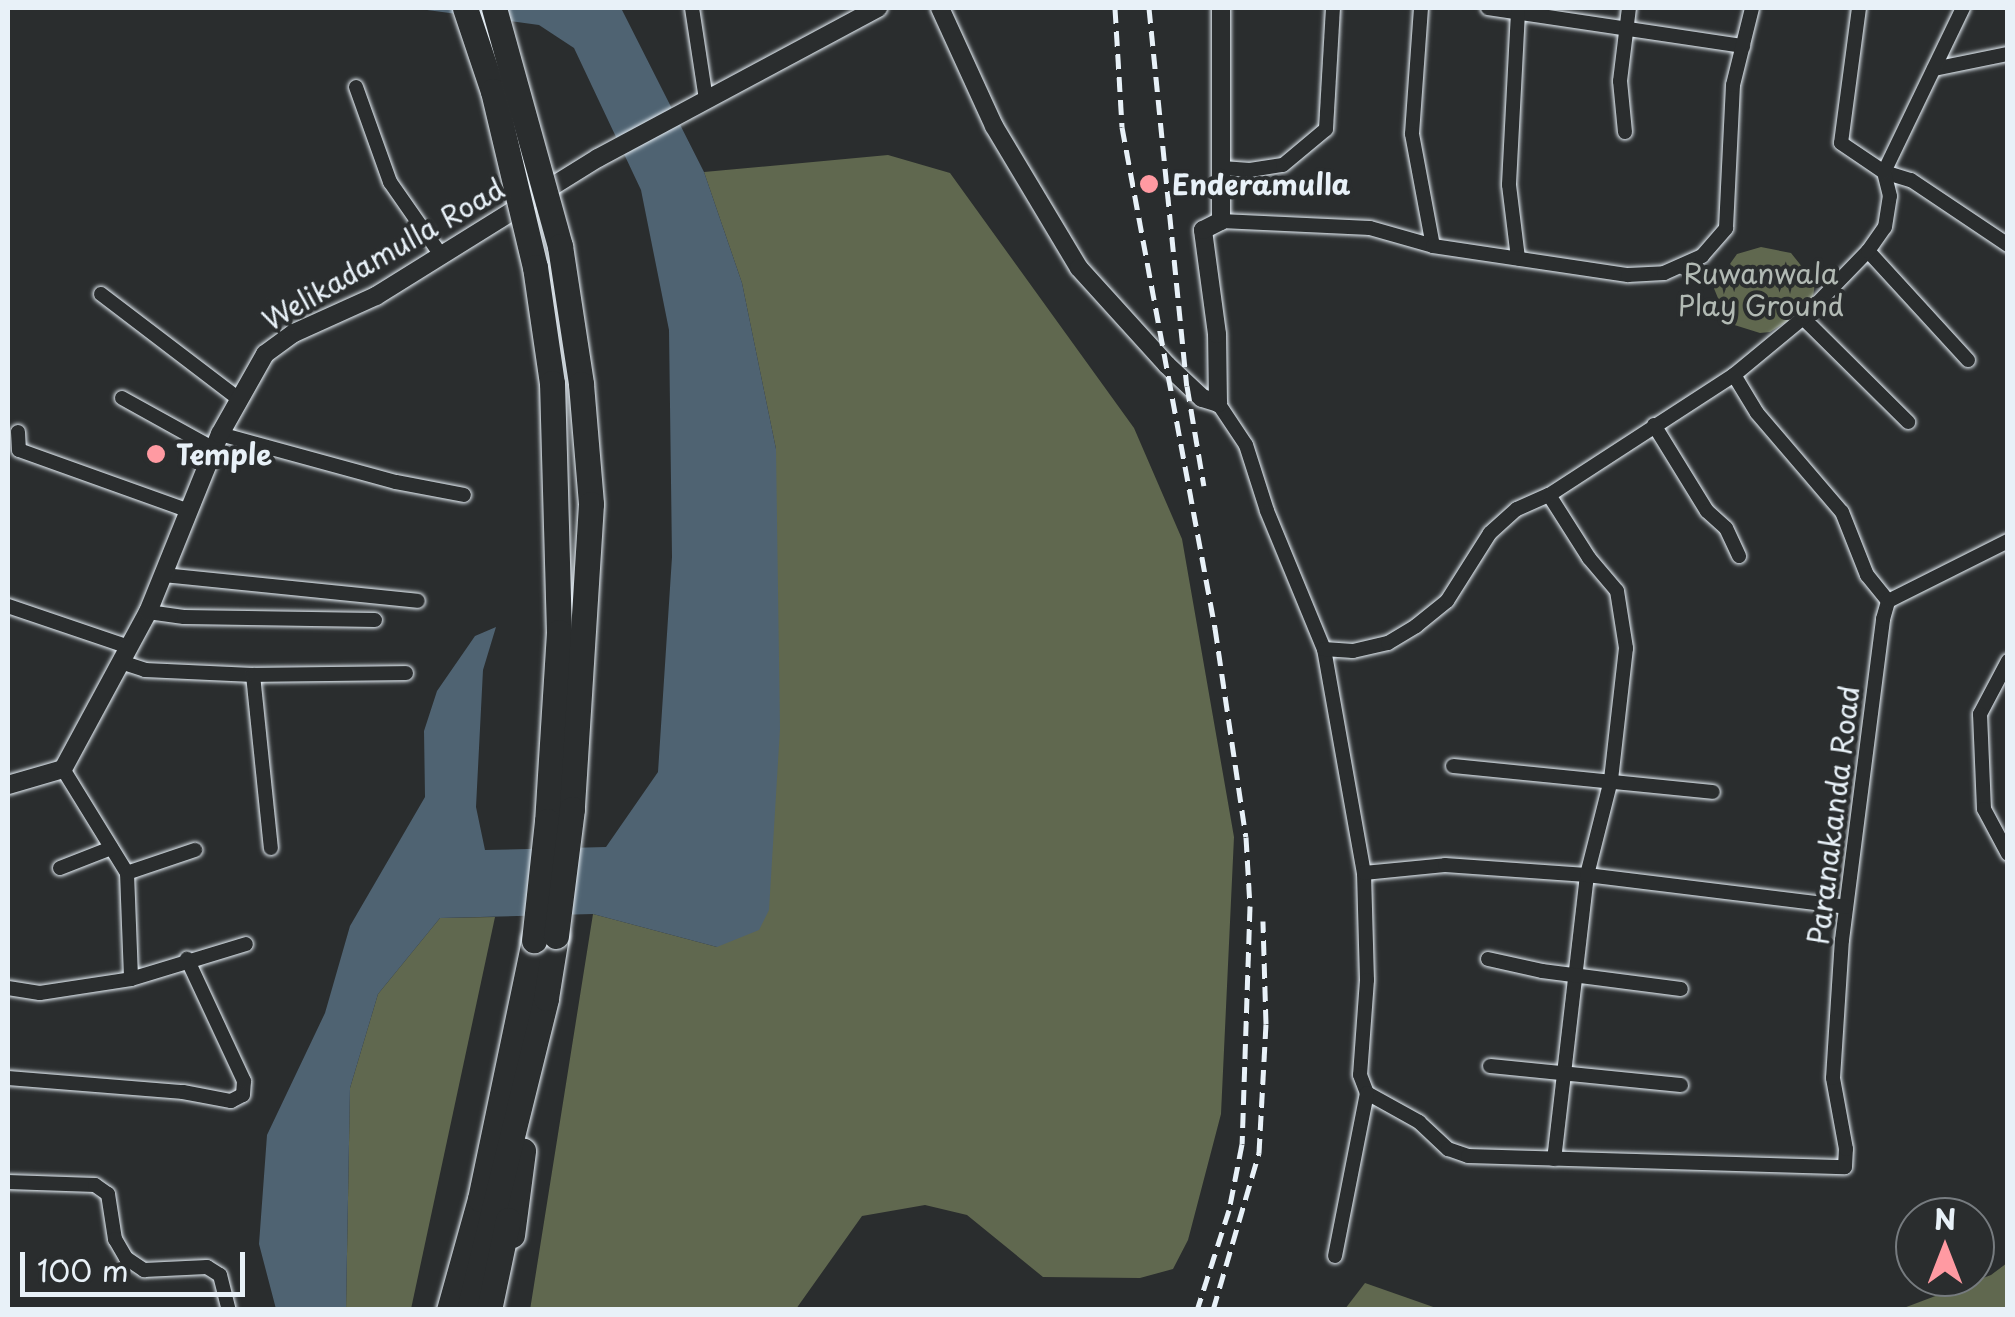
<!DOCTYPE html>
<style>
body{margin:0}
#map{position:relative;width:2015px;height:1317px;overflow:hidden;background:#2a2d2e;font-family:"Playpen Sans",sans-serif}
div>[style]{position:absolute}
.green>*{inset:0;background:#60684f}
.water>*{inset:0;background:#4f6372}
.roads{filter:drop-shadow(0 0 2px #e8f1f8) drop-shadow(0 0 2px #e8f1f8)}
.minor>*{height:14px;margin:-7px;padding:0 7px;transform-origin:7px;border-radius:7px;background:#2a2d2e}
.tertiary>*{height:18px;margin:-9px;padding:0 9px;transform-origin:9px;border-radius:9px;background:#2a2d2e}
.motorway>*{height:25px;margin:-12.5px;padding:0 12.5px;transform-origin:12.5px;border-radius:12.5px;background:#2a2d2e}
.rail>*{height:5px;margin-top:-2.5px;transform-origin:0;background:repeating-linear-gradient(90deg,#e8f1f8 0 15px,transparent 0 23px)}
.bridges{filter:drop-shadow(0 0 2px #e8f1f8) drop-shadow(0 0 2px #e8f1f8)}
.motorway-bridge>*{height:25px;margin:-12.5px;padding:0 12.5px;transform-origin:12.5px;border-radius:12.5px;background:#2a2d2e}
.dots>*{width:28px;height:28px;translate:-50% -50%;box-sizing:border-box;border:5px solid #2a2d2e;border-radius:50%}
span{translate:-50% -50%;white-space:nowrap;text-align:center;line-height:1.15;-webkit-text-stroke:8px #2a2d2e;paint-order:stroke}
.poi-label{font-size:28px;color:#e8f1f8;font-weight:700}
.left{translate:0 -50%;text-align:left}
.street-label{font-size:28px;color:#e8f1f8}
.park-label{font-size:28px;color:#b2bab4}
.frame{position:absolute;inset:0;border:10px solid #e8f1f8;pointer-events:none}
.north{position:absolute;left:1895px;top:1197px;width:100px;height:100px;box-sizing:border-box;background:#2a2d2e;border:2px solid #767b7f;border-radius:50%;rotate:0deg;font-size:28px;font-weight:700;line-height:40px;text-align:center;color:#e8f1f8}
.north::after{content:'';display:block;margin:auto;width:35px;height:45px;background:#ff9aa2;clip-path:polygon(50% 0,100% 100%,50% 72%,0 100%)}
.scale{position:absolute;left:20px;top:1252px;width:225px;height:45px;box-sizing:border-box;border:5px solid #e8f1f8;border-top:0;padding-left:12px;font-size:30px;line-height:35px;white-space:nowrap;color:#e8f1f8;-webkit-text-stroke:8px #2a2d2e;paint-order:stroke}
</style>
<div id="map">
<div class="green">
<div style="clip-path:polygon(888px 155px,950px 173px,1134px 428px,1182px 539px,1234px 837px,1221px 1114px,1188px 1240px,1173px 1269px,1140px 1278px,1043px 1277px,967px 1215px,925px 1205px,862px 1216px,796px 1309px,530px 1310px,593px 914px,717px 947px,776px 449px,742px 283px,704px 172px)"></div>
<div style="clip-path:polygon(1761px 247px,1791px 253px,1815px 283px,1813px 297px,1805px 310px,1770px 332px,1760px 333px,1728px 323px,1711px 281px,1717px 282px,1737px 254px)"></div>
<div style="clip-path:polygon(495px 917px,411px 1309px,346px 1310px,350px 1088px,378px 994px,440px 918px)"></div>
<div style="clip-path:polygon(2007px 1263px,2007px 1309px,1901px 1309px,1991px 1275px)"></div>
<div style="clip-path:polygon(1365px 1283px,1439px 1309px,1345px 1309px)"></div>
</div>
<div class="water">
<div style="clip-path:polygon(412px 8px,621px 8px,704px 172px,742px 283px,776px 449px,780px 729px,769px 910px,759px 930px,717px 947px,593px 914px,440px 918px,378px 994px,350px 1088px,346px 1309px,276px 1309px,259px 1244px,267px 1135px,325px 1013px,350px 926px,425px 797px,424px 731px,437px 691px,475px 636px,496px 627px,483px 670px,476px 807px,485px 850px,606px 847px,658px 772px,672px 557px,669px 330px,641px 190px,574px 48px,539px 25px)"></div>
</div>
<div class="roads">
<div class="minor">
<div style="left:692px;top:8px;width:92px;rotate:81.3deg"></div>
<div style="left:1421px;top:8px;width:126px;rotate:94.1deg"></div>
<div style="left:1412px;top:134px;width:114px;rotate:79.4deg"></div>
<div style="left:1488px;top:8px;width:258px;rotate:8.5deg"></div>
<div style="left:1859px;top:8px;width:136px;rotate:97.6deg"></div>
<div style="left:1841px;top:143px;width:52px;rotate:34deg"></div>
<div style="left:1884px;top:172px;width:28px;rotate:17deg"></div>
<div style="left:1911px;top:180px;width:117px;rotate:33.8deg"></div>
<div style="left:1518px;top:12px;width:173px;rotate:93deg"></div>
<div style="left:1509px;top:185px;width:74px;rotate:83deg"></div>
<div style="left:1934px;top:69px;width:76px;rotate:-11.5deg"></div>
<div style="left:356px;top:87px;width:101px;rotate:70.3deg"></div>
<div style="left:390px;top:182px;width:89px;rotate:55.1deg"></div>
<div style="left:1625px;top:132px;width:51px;rotate:-95.6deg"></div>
<div style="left:1620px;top:81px;width:74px;rotate:-83deg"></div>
<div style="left:1222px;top:168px;width:28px;rotate:4deg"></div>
<div style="left:1250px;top:170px;width:33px;rotate:-9deg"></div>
<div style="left:1283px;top:165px;width:56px;rotate:-39.9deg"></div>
<div style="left:1326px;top:129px;width:121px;rotate:-86.7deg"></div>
<div style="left:1221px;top:221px;width:149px;rotate:2.7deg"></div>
<div style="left:1370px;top:228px;width:66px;rotate:15.9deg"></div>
<div style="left:1433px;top:246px;width:197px;rotate:8.5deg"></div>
<div style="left:1628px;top:275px;width:36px;rotate:-3deg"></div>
<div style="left:1664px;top:273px;width:42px;rotate:-24.1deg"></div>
<div style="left:1702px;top:256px;width:37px;rotate:-49deg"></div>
<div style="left:1726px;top:228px;width:143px;rotate:-87.2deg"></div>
<div style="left:1733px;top:85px;width:79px;rotate:-76.1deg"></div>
<div style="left:1868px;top:251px;width:148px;rotate:47.5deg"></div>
<div style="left:101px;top:294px;width:173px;rotate:37.3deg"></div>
<div style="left:1803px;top:318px;width:148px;rotate:44.7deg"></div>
<div style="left:1734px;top:375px;width:44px;rotate:58.8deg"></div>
<div style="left:1757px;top:413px;width:130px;rotate:49.4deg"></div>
<div style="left:1842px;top:512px;width:68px;rotate:68.4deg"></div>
<div style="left:1867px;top:575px;width:33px;rotate:51deg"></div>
<div style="left:122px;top:398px;width:105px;rotate:29deg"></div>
<div style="left:1218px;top:403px;width:50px;rotate:56.3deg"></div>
<div style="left:1246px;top:445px;width:69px;rotate:72.3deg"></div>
<div style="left:1267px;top:511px;width:149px;rotate:67.6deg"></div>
<div style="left:1324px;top:649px;width:228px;rotate:79.9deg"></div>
<div style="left:1364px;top:873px;width:107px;rotate:88.4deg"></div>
<div style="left:1367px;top:980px;width:95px;rotate:94.2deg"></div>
<div style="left:1360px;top:1075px;width:19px;rotate:69deg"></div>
<div style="left:1367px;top:1093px;width:60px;rotate:29.1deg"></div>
<div style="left:1419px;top:1122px;width:40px;rotate:43deg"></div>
<div style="left:1448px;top:1149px;width:21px;rotate:19deg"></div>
<div style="left:1468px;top:1156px;width:377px;rotate:1.7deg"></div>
<div style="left:1845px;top:1167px;width:18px;rotate:-87deg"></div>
<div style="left:1846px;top:1149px;width:72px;rotate:-100.4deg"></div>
<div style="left:1833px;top:1078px;width:138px;rotate:-86.3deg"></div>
<div style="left:1842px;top:940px;width:324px;rotate:-82.7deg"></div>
<div style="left:1883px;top:619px;width:19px;rotate:-74deg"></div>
<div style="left:1888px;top:601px;width:134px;rotate:-26.6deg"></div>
<div style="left:1654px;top:425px;width:101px;rotate:58.4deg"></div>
<div style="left:1707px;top:511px;width:25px;rotate:42deg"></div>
<div style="left:1726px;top:528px;width:31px;rotate:65deg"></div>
<div style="left:18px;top:432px;width:18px;rotate:87deg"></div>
<div style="left:19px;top:450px;width:181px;rotate:19.7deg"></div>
<div style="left:220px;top:434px;width:182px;rotate:15.3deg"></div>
<div style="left:396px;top:482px;width:69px;rotate:10.8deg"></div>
<div style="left:1549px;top:495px;width:75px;rotate:57.6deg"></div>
<div style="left:1589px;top:558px;width:43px;rotate:49.7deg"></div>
<div style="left:1617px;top:591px;width:58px;rotate:81deg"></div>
<div style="left:1626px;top:648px;width:133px;rotate:96.5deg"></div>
<div style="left:1611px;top:780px;width:98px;rotate:104.2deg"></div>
<div style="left:1587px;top:875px;width:286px;rotate:96.6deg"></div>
<div style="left:163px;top:575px;width:256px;rotate:5.8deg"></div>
<div style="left:8px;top:606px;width:128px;rotate:18.7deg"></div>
<div style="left:148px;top:612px;width:36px;rotate:8deg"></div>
<div style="left:184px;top:617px;width:191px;rotate:0.9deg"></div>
<div style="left:1324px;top:649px;width:29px;rotate:4deg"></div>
<div style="left:1353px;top:651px;width:36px;rotate:-13deg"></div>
<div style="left:1388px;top:643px;width:33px;rotate:-31deg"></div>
<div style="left:1416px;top:626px;width:40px;rotate:-39deg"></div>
<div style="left:1447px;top:601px;width:80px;rotate:-57.7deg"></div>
<div style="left:1490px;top:533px;width:36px;rotate:-42deg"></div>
<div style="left:1517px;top:509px;width:35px;rotate:-24deg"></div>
<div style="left:1549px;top:495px;width:221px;rotate:-33deg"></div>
<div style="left:1734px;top:375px;width:89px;rotate:-39.6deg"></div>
<div style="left:1803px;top:318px;width:93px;rotate:-45.9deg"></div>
<div style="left:1868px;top:251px;width:29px;rotate:-55deg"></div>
<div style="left:1885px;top:227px;width:31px;rotate:-81deg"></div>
<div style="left:1890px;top:196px;width:25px;rotate:-104deg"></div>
<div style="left:1884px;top:172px;width:182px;rotate:-64.3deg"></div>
<div style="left:2008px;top:661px;width:60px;rotate:117.8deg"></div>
<div style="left:1980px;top:714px;width:95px;rotate:87.6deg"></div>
<div style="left:1984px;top:809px;width:51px;rotate:61.9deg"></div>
<div style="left:121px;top:662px;width:25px;rotate:18deg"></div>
<div style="left:145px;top:670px;width:108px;rotate:2.7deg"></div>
<div style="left:253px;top:675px;width:174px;rotate:84.1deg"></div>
<div style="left:253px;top:675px;width:153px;rotate:-0.7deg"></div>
<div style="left:1453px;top:766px;width:261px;rotate:5.7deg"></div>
<div style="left:63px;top:769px;width:122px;rotate:58.4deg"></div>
<div style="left:127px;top:873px;width:106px;rotate:87.8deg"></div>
<div style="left:60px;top:868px;width:55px;rotate:-21.4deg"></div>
<div style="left:127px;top:873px;width:72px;rotate:-18.7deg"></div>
<div style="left:1364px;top:873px;width:81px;rotate:-5.6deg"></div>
<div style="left:1445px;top:865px;width:142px;rotate:4deg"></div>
<div style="left:1587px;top:875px;width:261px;rotate:7deg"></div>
<div style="left:1488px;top:959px;width:55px;rotate:12.5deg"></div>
<div style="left:1542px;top:971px;width:140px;rotate:7.4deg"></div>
<div style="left:8px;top:988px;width:32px;rotate:9deg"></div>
<div style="left:40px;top:993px;width:92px;rotate:-8.7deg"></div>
<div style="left:131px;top:979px;width:120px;rotate:-16.9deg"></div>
<div style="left:1490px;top:1066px;width:192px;rotate:5.7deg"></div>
<div style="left:8px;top:1078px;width:176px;rotate:4.6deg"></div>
<div style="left:183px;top:1092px;width:49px;rotate:10.6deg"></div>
<div style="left:231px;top:1101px;width:13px;rotate:-27deg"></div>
<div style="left:243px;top:1095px;width:14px;rotate:-86deg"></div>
<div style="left:244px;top:1081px;width:135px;rotate:-115deg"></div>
<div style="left:8px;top:1182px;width:87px;rotate:2deg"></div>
<div style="left:95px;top:1185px;width:16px;rotate:35deg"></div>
<div style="left:108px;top:1194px;width:46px;rotate:81.2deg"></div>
<div style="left:115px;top:1239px;width:22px;rotate:60deg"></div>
<div style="left:126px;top:1258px;width:22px;rotate:34deg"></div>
<div style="left:144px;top:1270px;width:63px;rotate:-2.7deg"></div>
<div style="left:207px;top:1267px;width:15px;rotate:32deg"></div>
<div style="left:220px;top:1275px;width:36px;rotate:76deg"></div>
<div style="left:1335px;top:1256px;width:166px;rotate:-78.9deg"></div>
</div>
<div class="tertiary">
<div style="left:940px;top:8px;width:130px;rotate:65.4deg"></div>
<div style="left:994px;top:126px;width:165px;rotate:59.1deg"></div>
<div style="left:1079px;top:268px;width:131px;rotate:47.8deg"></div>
<div style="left:1167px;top:365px;width:48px;rotate:43.3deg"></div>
<div style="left:1202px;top:398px;width:17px;rotate:17deg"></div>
<div style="left:1218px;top:403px;width:69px;rotate:-90.8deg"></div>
<div style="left:1217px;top:334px;width:105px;rotate:-97.7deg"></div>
<div style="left:1203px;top:230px;width:20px;rotate:-27deg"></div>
<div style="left:1221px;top:221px;width:213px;rotate:-90deg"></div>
<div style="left:8px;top:785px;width:57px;rotate:-16.2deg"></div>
<div style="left:63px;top:769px;width:179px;rotate:-61.6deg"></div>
<div style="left:148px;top:612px;width:192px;rotate:-68deg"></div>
<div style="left:220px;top:434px;width:92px;rotate:-60.6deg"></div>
<div style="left:265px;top:354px;width:36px;rotate:-36deg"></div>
<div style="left:294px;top:333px;width:90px;rotate:-24.3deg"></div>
<div style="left:376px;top:296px;width:261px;rotate:-31.9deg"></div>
<div style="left:598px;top:158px;width:318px;rotate:-28.2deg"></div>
</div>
<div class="motorway">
<div style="left:512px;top:1235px;width:85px;rotate:-82.5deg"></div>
<div style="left:449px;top:1310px;width:115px;rotate:-74.4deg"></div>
<div style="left:480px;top:1199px;width:265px;rotate:-78.2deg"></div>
<div style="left:469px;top:1310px;width:321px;rotate:-76.1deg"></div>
<div style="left:546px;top:998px;width:63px;rotate:-80.8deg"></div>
<div style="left:489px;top:1310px;width:92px;rotate:-78.1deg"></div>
</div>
</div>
<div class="rail">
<div style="left:1115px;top:8px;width:119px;rotate:86.6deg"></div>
<div style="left:1122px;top:127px;width:510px;rotate:79.48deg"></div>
<div style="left:1215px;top:628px;width:211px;rotate:81.6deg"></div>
<div style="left:1246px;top:837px;width:69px;rotate:86.7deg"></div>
<div style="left:1250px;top:906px;width:238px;rotate:91.9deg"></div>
<div style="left:1242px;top:1144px;width:67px;rotate:101.1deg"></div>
<div style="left:1229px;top:1210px;width:105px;rotate:107.7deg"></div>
<div style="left:1149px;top:8px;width:380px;rotate:84.3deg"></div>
<div style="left:1187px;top:386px;width:101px;rotate:80.4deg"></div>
<div style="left:1213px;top:1310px;width:164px;rotate:-73.7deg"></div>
<div style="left:1259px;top:1153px;width:129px;rotate:-86.9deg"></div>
<div style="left:1266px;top:1024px;width:103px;rotate:-91.7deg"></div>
</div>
<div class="bridges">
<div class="motorway-bridge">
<div style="left:465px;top:8px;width:88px;rotate:71.4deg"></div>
<div style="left:493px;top:91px;width:181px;rotate:76.6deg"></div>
<div style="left:535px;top:267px;width:117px;rotate:81.7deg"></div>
<div style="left:552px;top:383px;width:249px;rotate:88.4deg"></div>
<div style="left:559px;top:632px;width:189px;rotate:93.6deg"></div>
<div style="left:547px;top:821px;width:120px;rotate:96.2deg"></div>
<div style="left:494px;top:8px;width:247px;rotate:74.5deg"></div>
<div style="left:560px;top:246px;width:140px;rotate:81.3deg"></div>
<div style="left:581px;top:384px;width:120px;rotate:85.2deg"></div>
<div style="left:591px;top:504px;width:306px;rotate:93.6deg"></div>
<div style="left:572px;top:809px;width:128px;rotate:97.2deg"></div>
</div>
</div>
<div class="dots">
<div style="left:1149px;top:184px;background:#ff9aa2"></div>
<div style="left:156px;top:454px;background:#ff9aa2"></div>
</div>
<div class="poi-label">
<span class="left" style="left:1172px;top:184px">Enderamulla</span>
<span class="left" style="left:176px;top:454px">Temple</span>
</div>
<div class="street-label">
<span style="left:383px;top:254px;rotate:-30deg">Welikadamulla Road</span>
<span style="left:1833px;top:815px;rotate:-83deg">Paranakanda Road</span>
</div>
<div class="park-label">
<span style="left:1761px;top:289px">Ruwanwala<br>Play Ground</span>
</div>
<div class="frame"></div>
<div class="north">N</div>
<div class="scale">100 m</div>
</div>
